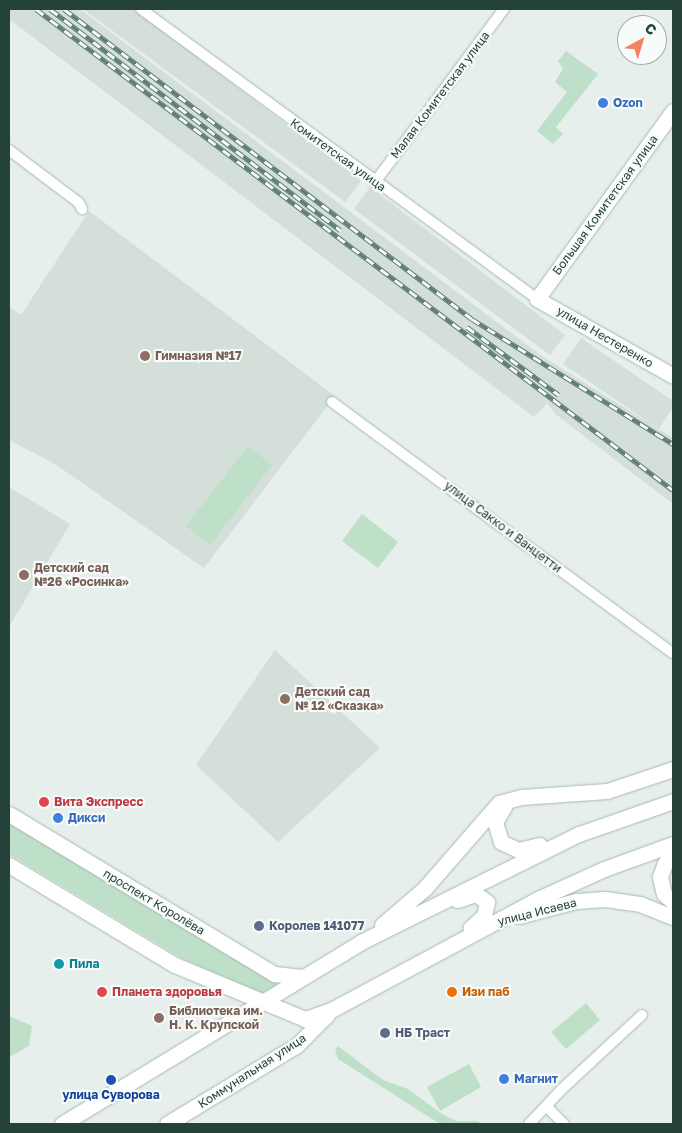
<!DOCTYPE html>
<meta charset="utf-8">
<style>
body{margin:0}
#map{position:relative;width:682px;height:1133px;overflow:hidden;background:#e6efeb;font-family:"Golos Text",sans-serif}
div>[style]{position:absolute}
.built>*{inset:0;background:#d4dfda}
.green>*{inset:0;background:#bfe0c8}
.roads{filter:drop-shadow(0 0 1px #a8b8b2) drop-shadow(0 0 1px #a8b8b2)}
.street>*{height:10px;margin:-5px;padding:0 5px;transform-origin:5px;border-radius:5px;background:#fff}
.secondary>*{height:15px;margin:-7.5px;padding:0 7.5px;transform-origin:7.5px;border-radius:7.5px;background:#fff}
.rail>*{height:5px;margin-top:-2.5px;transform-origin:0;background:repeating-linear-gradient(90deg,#f7fbf9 0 9px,#5f7d75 0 18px);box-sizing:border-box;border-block:1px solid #5f7d75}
.dots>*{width:14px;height:14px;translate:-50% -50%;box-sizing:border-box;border:2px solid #f7fbf9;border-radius:50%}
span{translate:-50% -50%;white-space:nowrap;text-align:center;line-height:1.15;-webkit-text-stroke:4px #f7fbf9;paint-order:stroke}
.street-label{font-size:12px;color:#24423a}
.shop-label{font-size:12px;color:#366cbe;font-weight:700}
.left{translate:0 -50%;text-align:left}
.education-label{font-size:12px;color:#785e54;font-weight:700}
.health-label{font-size:12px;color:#be3a42;font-weight:700}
.service-label{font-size:12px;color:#4e5e75;font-weight:700}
.culture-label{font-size:12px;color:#0d838f;font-weight:700}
.food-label{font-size:12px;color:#c56008;font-weight:700}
.transit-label{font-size:12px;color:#164399;font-weight:700}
.frame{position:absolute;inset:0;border:10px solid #24423a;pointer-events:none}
.north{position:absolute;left:617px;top:15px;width:50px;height:50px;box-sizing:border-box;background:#f7fbf9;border:1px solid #a3b1ad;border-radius:50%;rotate:39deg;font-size:14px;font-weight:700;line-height:20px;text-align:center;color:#24423a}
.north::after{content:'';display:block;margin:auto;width:18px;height:22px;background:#f4845f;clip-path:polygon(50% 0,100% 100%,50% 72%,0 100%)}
</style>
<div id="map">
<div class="built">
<div style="clip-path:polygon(9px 9px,80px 9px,542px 356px,673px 438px,673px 504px,554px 413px,547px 403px,534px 417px,9px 19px)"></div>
<div style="clip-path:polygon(83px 9px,134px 9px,361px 181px,345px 202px)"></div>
<div style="clip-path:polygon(370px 187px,565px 335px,550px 355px,354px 209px)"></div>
<div style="clip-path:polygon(89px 211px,335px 396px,204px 568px,55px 464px,9px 440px,9px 307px,21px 315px)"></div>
<div style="clip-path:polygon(581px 338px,673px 401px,673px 407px,659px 429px,563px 364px)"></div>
<div style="clip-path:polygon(9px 487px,70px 524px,9px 627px)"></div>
<div style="clip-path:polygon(275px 650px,380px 748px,278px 842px,196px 765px)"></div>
</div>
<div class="green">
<div style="clip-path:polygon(566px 51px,598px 74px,556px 127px,563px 134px,553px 144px,537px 131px,567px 92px,555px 82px,563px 69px,558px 61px)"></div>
<div style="clip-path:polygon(248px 446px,272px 465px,210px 545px,186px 526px)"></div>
<div style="clip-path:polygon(362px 514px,398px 542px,378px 568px,342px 541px)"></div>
<div style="clip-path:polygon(9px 818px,271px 978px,277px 985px,262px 993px,183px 959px,9px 854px)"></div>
<div style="clip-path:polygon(586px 1003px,600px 1020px,566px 1049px,551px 1032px)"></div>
<div style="clip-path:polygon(9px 1016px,32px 1026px,29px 1046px,9px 1057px)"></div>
<div style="clip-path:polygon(338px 1046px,383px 1080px,408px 1089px,442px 1114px,456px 1121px,477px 1121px,483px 1124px,440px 1124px,338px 1059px,335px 1050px)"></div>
<div style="clip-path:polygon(469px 1064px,481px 1087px,440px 1111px,427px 1087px)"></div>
</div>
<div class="roads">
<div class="street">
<div style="left:141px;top:9px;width:491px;rotate:36.2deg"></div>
<div style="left:9px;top:150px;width:88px;rotate:37.1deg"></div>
<div style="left:79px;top:203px;width:7px;rotate:63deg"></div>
<div style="left:375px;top:182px;width:216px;rotate:-53.3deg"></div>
<div style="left:332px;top:402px;width:423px;rotate:36.4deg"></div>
<div style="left:547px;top:1107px;width:24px;rotate:45deg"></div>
<div style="left:529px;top:1124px;width:48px;rotate:-46.7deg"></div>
<div style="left:562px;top:1089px;width:109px;rotate:-42.8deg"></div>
</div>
<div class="secondary">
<div style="left:673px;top:111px;width:232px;rotate:125.9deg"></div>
<div style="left:537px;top:299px;width:156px;rotate:29.5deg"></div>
<div style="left:505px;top:805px;width:20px;rotate:120deg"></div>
<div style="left:495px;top:822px;width:21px;rotate:73deg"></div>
<div style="left:501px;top:842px;width:19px;rotate:25deg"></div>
<div style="left:518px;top:850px;width:22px;rotate:-13deg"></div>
<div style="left:9px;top:814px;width:310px;rotate:31.1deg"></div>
<div style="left:274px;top:974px;width:29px;rotate:6deg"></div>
<div style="left:673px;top:855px;width:11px;rotate:135deg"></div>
<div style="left:665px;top:863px;width:15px;rotate:110deg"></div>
<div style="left:660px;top:877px;width:17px;rotate:77deg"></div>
<div style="left:664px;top:894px;width:12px;rotate:42deg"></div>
<div style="left:9px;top:865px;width:194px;rotate:31.1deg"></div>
<div style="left:175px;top:965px;width:141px;rotate:22.6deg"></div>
<div style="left:305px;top:1019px;width:28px;rotate:-19deg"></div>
<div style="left:331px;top:1010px;width:237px;rotate:-28.2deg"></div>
<div style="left:540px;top:898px;width:70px;rotate:-24.4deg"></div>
<div style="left:604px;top:869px;width:73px;rotate:-19.9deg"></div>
<div style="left:457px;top:900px;width:20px;rotate:-18deg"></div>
<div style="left:476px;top:894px;width:14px;rotate:36deg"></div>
<div style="left:487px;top:902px;width:14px;rotate:102deg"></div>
<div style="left:484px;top:916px;width:18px;rotate:139deg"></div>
<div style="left:519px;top:916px;width:59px;rotate:-14.7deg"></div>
<div style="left:576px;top:901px;width:29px;rotate:-4deg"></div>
<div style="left:605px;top:899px;width:35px;rotate:8deg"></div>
<div style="left:640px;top:904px;width:35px;rotate:22deg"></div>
<div style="left:382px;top:925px;width:57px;rotate:-40.7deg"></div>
<div style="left:425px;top:888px;width:113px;rotate:-49deg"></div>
<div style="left:499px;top:803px;width:23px;rotate:-15deg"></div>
<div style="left:521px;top:797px;width:86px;rotate:-4deg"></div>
<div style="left:607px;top:791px;width:70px;rotate:-18.4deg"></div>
<div style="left:62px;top:1124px;width:350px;rotate:-31.3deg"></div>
<div style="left:361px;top:942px;width:243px;rotate:-26.4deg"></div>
<div style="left:579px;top:834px;width:100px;rotate:-19.3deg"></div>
<div style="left:167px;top:1124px;width:152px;rotate:-31.3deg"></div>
<div style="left:297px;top:1045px;width:42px;rotate:-45deg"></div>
</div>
</div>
<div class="rail">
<div style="left:36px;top:9px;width:798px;rotate:37.06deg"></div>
<div style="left:50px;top:9px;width:365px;rotate:37.3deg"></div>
<div style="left:64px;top:9px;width:512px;rotate:37.23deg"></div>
<div style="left:472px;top:319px;width:237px;rotate:31.9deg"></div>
<div style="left:467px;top:327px;width:114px;rotate:36.5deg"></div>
</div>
<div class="dots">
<div style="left:603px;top:103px;background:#3f7fe0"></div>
<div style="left:145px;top:356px;background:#8d6e63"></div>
<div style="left:24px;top:575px;background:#8d6e63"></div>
<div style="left:285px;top:699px;background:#8d6e63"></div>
<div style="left:44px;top:802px;background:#e0444e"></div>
<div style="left:58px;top:818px;background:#3f7fe0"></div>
<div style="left:259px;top:926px;background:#5c6f8a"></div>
<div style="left:59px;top:964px;background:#0f9aa8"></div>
<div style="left:102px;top:992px;background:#e0444e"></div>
<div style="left:452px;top:992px;background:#e8710a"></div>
<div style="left:159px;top:1018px;background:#8d6e63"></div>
<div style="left:385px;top:1033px;background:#5c6f8a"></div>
<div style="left:504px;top:1079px;background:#3f7fe0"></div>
<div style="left:111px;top:1080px;background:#1a4fb4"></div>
</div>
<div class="street-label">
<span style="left:440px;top:95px;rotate:-53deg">Малая Комитетская улица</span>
<span style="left:338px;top:155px;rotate:36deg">Комитетская улица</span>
<span style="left:605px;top:205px;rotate:-54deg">Большая Комитетская улица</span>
<span style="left:605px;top:337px;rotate:30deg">улица Нестеренко</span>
<span style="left:503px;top:527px;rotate:37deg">улица Сакко и Ванцетти</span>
<span style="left:154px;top:902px;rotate:31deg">проспект Королёва</span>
<span style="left:537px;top:912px;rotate:-14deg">улица Исаева</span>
<span style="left:252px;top:1071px;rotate:-33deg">Коммунальная улица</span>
</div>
<div class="shop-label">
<span class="left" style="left:613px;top:103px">Ozon</span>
<span class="left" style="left:68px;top:818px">Дикси</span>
<span class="left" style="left:514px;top:1079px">Магнит</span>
</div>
<div class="education-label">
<span class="left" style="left:155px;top:356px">Гимназия №17</span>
<span class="left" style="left:34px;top:575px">Детский сад<br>№26 «Росинка»</span>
<span class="left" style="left:295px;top:699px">Детский сад<br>№ 12 «Сказка»</span>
<span class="left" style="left:169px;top:1018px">Библиотека им.<br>Н. К. Крупской</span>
</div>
<div class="health-label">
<span class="left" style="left:54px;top:802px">Вита Экспресс</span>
<span class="left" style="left:112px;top:992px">Планета здоровья</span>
</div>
<div class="service-label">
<span class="left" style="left:269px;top:926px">Королев 141077</span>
<span class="left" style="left:395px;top:1033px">НБ Траст</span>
</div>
<div class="culture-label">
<span class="left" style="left:69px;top:964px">Пила</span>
</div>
<div class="food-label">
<span class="left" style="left:462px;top:992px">Изи паб</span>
</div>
<div class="transit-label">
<span style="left:111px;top:1095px">улица Суворова</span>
</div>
<div class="frame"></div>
<div class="north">С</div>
</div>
